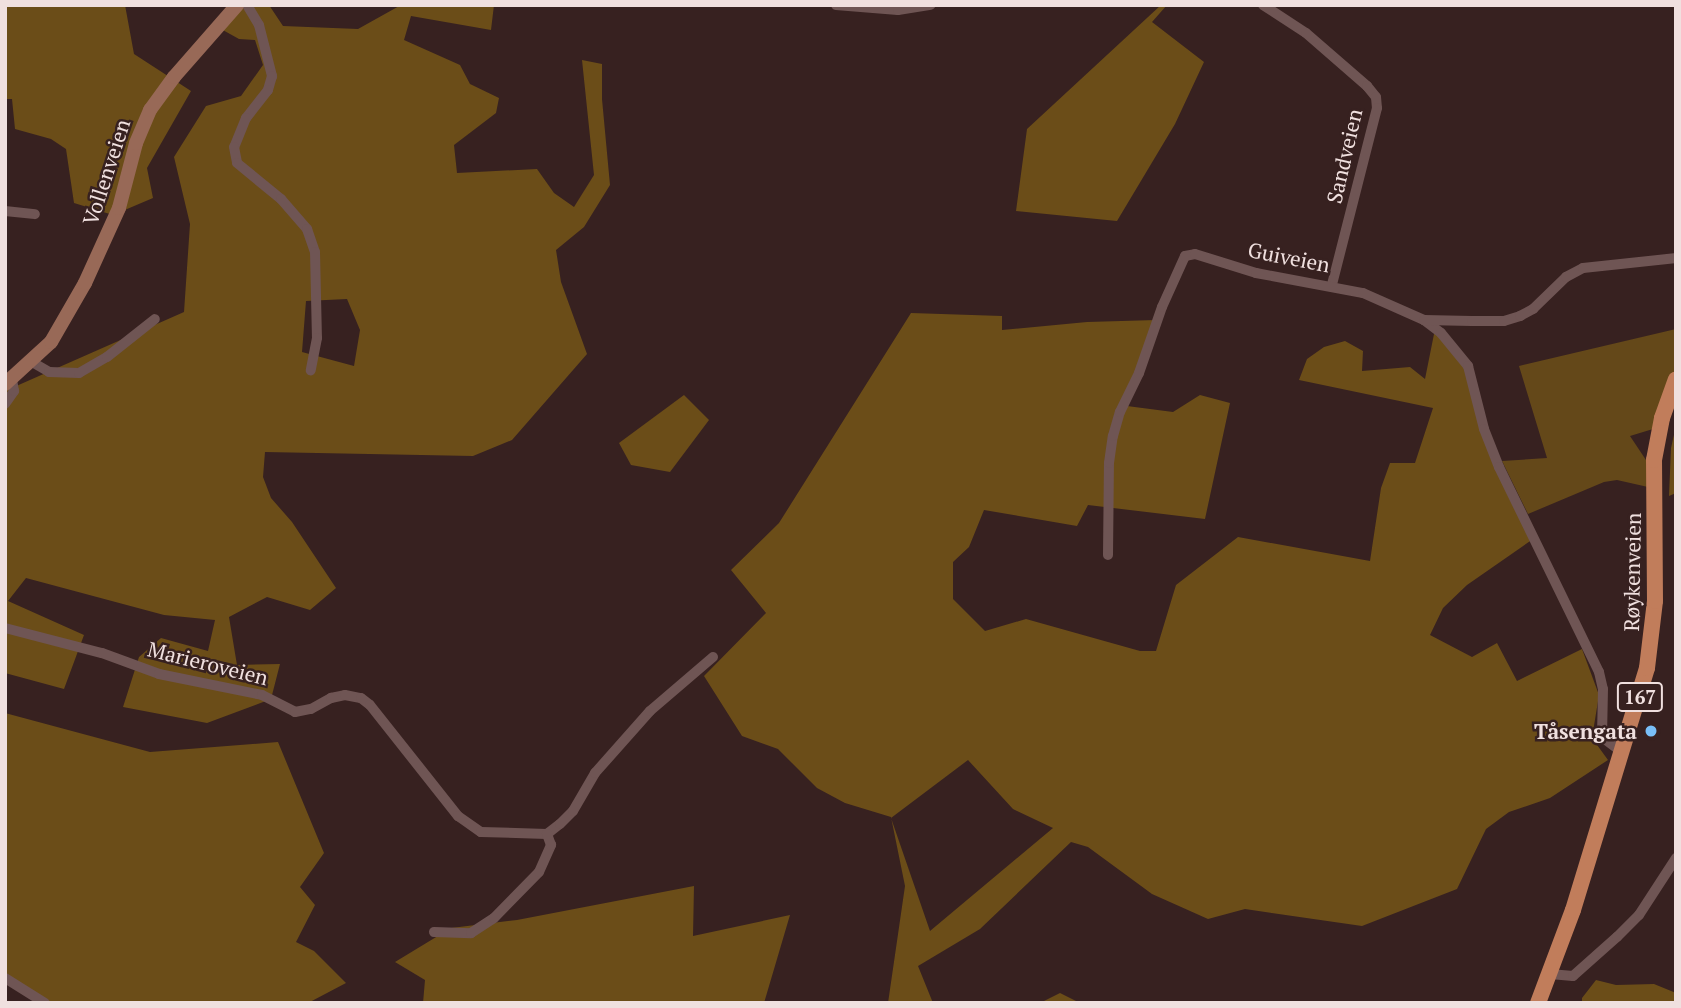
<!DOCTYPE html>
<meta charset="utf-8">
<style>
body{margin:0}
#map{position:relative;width:1681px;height:1008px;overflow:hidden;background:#372120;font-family:"PT Serif",serif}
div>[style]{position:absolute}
.green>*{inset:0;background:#644819}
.forest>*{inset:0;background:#6b4d18}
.minor>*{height:10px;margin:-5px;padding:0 5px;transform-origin:5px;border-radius:5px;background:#6f5554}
.secondary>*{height:14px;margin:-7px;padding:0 7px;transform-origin:7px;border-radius:7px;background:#986957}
.primary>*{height:16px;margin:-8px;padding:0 8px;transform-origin:8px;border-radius:8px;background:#c17d5b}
.dots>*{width:19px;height:19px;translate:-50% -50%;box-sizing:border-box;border:4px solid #372120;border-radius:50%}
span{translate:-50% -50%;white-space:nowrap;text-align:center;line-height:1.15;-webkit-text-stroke:5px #372120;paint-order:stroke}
.shield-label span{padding:2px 5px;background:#372120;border:2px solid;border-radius:5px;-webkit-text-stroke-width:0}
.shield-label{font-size:19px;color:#f0e0df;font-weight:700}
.street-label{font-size:21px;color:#f0e0df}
.poi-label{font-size:21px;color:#f0e0df;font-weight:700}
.right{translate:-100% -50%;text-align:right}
.frame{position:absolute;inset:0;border:7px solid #f0e0df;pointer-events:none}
</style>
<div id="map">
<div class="green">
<div style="clip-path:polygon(1676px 329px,1676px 367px,1660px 403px,1653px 429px,1630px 436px,1648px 463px,1648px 487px,1617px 480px,1604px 482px,1528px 514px,1502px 461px,1547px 458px,1519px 366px)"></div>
</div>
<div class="forest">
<div style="clip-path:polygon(5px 5px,125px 5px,134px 54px,191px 91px,147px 168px,153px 198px,113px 215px,74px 203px,66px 149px,51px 139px,15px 129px,12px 99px,5px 99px)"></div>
<div style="clip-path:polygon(evenodd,244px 5px,269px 5px,283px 26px,358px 29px,401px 5px,494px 5px,491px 30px,411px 16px,404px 40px,460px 65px,470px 84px,499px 98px,496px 113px,454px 145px,457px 173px,537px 169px,554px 193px,574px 207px,594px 175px,582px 60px,602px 64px,602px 99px,610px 185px,584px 227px,556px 250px,561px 282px,587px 354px,512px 440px,473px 456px,265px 452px,263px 477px,271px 498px,292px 522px,336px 588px,310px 610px,267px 597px,229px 617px,237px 665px,280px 664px,271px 699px,207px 723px,123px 707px,139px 657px,161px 638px,208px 651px,215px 620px,164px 615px,26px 578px,8px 601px,84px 635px,64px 689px,5px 673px,5px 391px,184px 312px,190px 224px,174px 157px,206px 106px,241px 96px,263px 65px,255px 40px,239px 39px,221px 29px,244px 5px,347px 299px,360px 330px,354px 366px,302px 352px,306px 301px,347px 299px)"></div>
<div style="clip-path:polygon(1161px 5px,1167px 5px,1152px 22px,1204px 62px,1175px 124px,1117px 221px,1016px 211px,1027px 129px)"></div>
<div style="clip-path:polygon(evenodd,911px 313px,1002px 316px,1002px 330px,1087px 322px,1156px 320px,1127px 406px,1173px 412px,1200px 395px,1230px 403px,1205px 519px,1088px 505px,1077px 526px,984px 510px,969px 547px,953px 562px,953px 599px,985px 631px,1026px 619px,1140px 651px,1156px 651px,1176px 585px,1238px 537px,1370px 561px,1381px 488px,1390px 463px,1415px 463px,1433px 408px,1299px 380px,1307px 359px,1324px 347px,1345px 341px,1363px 351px,1362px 371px,1410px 367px,1425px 379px,1435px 329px,1468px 369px,1488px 437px,1536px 537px,1467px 585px,1443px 608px,1430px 635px,1472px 657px,1497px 643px,1517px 681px,1582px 649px,1599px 695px,1592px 738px,1608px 760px,1550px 798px,1509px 812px,1486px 829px,1457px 889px,1362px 926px,1245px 909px,1208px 919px,1152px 894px,1088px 847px,1071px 842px,980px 929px,918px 966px,933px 1003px,888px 1003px,905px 886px,891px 817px,845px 803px,817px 788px,778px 749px,742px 736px,704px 676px,766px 613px,731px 570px,779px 523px,911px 313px,968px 760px,1013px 809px,1053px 828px,930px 931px,891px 818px,968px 760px)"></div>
<div style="clip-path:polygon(684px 395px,709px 420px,670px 472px,631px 465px,619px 443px)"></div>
<div style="clip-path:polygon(1676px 426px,1676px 493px,1669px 496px,1671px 448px)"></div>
<div style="clip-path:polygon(5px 713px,150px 752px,278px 742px,324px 853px,300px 887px,315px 905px,296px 942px,314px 951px,346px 983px,308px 1003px,37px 1003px,5px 979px)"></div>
<div style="clip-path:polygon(694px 886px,693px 936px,790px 915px,764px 1003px,423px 1003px,425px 980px,395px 962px,451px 928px,517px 920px)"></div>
<div style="clip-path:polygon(1596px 980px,1616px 985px,1654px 984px,1676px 993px,1676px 1003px,1582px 1003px,1582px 998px)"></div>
<div style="clip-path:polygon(1060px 993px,1080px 1003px,1040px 1003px)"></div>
</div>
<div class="minor">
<div style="left:247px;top:5px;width:23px;rotate:59deg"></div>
<div style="left:259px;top:25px;width:53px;rotate:75.7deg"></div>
<div style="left:272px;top:76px;width:15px;rotate:106deg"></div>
<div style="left:268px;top:90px;width:36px;rotate:128deg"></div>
<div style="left:246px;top:118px;width:31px;rotate:112deg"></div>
<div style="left:234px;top:147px;width:16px;rotate:79deg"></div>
<div style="left:237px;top:163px;width:57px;rotate:39.3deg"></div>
<div style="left:281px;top:199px;width:40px;rotate:49deg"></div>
<div style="left:307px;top:229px;width:24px;rotate:71deg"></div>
<div style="left:315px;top:252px;width:86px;rotate:88.7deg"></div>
<div style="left:317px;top:338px;width:33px;rotate:101deg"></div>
<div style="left:836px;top:5px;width:62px;rotate:4.6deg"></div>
<div style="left:898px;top:10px;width:33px;rotate:-9deg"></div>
<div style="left:1263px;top:5px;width:51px;rotate:33.1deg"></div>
<div style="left:1306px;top:33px;width:81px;rotate:41deg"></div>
<div style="left:1367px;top:86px;width:14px;rotate:51deg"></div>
<div style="left:1376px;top:97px;width:11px;rotate:85deg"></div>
<div style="left:1377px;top:108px;width:183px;rotate:104.3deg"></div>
<div style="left:5px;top:211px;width:30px;rotate:6deg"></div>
<div style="left:1424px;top:320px;width:21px;rotate:37deg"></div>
<div style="left:1441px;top:333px;width:43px;rotate:50.7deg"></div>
<div style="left:1468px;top:366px;width:65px;rotate:75.7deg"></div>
<div style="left:1484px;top:429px;width:41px;rotate:68.5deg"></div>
<div style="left:1499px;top:467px;width:228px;rotate:64deg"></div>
<div style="left:1599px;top:672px;width:17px;rotate:77deg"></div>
<div style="left:1603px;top:689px;width:48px;rotate:91.2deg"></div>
<div style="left:1602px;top:737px;width:26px;rotate:37deg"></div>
<div style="left:32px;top:362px;width:20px;rotate:30deg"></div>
<div style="left:49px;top:372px;width:30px;rotate:2deg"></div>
<div style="left:79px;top:373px;width:32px;rotate:-30deg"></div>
<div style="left:107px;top:357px;width:61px;rotate:-38.4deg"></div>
<div style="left:5px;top:404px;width:16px;rotate:-55deg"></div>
<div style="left:14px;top:391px;width:11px;rotate:-100deg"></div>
<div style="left:1108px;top:555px;width:92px;rotate:-89.4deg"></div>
<div style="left:1109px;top:463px;width:27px;rotate:-82deg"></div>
<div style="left:1113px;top:436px;width:25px;rotate:-74deg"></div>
<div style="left:1120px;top:412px;width:43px;rotate:-64deg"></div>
<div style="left:1139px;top:373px;width:70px;rotate:-70.8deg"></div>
<div style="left:1162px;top:307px;width:56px;rotate:-65.7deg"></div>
<div style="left:1185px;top:256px;width:10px;rotate:-11deg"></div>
<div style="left:1195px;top:254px;width:64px;rotate:17.3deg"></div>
<div style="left:1256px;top:273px;width:109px;rotate:10.6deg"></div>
<div style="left:1363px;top:293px;width:67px;rotate:23.9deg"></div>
<div style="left:1424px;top:320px;width:48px;rotate:1.2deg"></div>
<div style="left:1472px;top:321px;width:32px"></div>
<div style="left:1504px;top:321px;width:17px;rotate:-17deg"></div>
<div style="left:1520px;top:316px;width:15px;rotate:-28deg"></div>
<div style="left:1533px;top:309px;width:46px;rotate:-44.1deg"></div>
<div style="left:1566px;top:277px;width:19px;rotate:-28deg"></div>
<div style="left:1583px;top:268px;width:94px;rotate:-6.1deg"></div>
<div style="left:5px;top:628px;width:100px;rotate:14.5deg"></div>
<div style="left:102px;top:653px;width:61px;rotate:20.2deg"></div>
<div style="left:159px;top:674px;width:105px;rotate:11.5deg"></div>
<div style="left:262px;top:695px;width:37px;rotate:27deg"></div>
<div style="left:295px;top:712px;width:16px;rotate:-11deg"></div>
<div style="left:311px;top:709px;width:23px;rotate:-29deg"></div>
<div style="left:331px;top:698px;width:14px;rotate:-12deg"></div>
<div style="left:345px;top:695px;width:16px;rotate:11deg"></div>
<div style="left:361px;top:698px;width:11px;rotate:38deg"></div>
<div style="left:370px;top:705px;width:142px;rotate:51.6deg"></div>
<div style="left:458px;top:816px;width:28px;rotate:35deg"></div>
<div style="left:481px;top:832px;width:66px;rotate:1.7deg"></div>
<div style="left:547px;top:834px;width:16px;rotate:-38deg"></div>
<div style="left:560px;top:824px;width:18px;rotate:-45deg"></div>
<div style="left:573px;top:811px;width:44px;rotate:-59.9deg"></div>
<div style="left:595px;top:773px;width:83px;rotate:-48.4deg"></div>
<div style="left:650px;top:711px;width:83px;rotate:-40.6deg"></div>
<div style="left:434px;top:932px;width:37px;rotate:2deg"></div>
<div style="left:471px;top:933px;width:27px;rotate:-33deg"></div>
<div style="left:494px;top:918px;width:64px;rotate:-45.6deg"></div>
<div style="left:539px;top:872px;width:30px;rotate:-66deg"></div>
<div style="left:551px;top:845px;width:12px;rotate:-110deg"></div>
<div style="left:1550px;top:974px;width:23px;rotate:5deg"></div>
<div style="left:1573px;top:976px;width:59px;rotate:-41.6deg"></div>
<div style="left:1617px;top:937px;width:31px;rotate:-45deg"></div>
<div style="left:1639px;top:915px;width:68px;rotate:-57deg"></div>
<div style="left:5px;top:978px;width:47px;rotate:32deg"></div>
</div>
<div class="secondary">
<div style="left:5px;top:384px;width:62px;rotate:-42.4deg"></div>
<div style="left:51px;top:342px;width:68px;rotate:-60deg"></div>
<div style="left:85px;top:283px;width:82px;rotate:-65.6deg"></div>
<div style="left:119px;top:208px;width:67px;rotate:-75.3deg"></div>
<div style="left:136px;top:143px;width:36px;rotate:-67deg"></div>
<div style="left:150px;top:110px;width:41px;rotate:-54deg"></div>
<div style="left:174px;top:77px;width:96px;rotate:-48.8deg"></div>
</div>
<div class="primary">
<div style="left:1538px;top:1003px;width:99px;rotate:-69.4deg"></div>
<div style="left:1573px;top:910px;width:253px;rotate:-73deg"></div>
<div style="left:1647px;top:668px;width:67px;rotate:-83.2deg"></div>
<div style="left:1655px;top:601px;width:141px;rotate:-90.4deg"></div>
<div style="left:1654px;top:460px;width:43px;rotate:-79.2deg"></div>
<div style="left:1662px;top:418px;width:41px;rotate:-70.3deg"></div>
</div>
<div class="dots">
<div style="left:1651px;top:731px;background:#79bff8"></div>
</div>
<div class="shield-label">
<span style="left:1640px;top:697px">167</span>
</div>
<div class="street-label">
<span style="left:1344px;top:156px;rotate:-77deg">Sandveien</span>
<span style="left:106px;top:172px;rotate:-72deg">Vollenveien</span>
<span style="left:1289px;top:257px;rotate:11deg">Guiveien</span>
<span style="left:1632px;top:572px;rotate:-89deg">Røykenveien</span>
<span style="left:208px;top:663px;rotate:14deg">Marieroveien</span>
</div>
<div class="poi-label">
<span class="right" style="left:1637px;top:731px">Tåsengata</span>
</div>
<div class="frame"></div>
</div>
